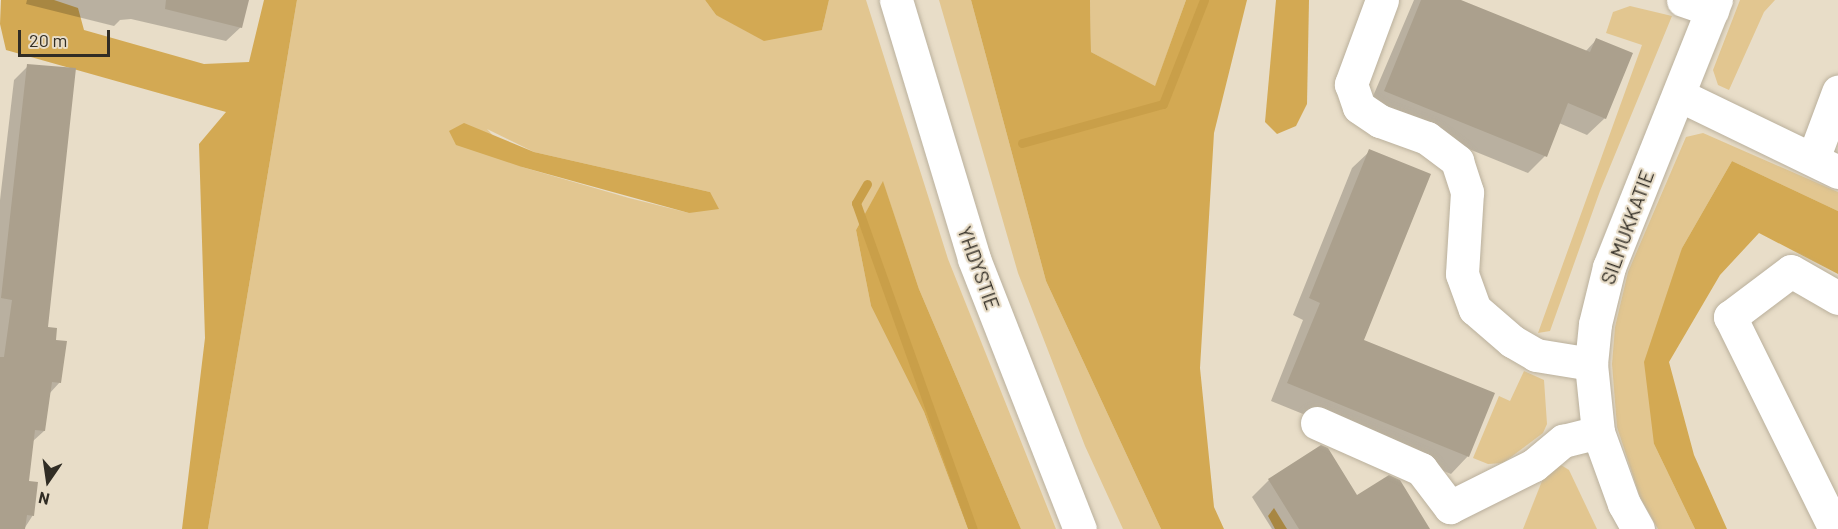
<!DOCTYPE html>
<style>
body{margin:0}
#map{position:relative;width:1838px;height:529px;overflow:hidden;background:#e8ddc8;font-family:Barlow,sans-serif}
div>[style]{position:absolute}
.green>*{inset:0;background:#e2c690}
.forest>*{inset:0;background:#d3a953}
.shadow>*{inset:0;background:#0003}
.stream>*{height:9px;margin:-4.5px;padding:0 4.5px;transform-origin:4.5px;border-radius:4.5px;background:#c99f49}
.building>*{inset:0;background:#aba08d}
.roads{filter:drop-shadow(0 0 2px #bab09c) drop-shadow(0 0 2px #bab09c)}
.minor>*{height:33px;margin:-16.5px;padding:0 16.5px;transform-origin:16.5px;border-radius:16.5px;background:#fff}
.highway>*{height:33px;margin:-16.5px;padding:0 16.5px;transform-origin:16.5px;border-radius:16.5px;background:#fff}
span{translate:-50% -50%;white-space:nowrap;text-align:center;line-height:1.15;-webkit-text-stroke:4.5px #e8ddc8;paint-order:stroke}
.street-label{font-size:20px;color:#312d25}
.north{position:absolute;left:18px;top:451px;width:60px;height:60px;-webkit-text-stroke:4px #e8ddc8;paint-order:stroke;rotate:193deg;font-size:16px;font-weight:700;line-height:24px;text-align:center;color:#312d25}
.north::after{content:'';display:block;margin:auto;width:21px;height:27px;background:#312d25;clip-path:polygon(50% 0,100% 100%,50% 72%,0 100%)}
.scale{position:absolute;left:18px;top:30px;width:92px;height:27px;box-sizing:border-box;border:3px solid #312d25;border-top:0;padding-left:8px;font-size:18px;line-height:21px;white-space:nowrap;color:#312d25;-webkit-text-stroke:4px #e8ddc8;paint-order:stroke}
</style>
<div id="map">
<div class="green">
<div style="clip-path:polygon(evenodd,297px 0,705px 0,716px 15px,822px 30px,829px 0,866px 0,948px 259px,1056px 529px,1021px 529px,919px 289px,883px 182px,856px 230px,871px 306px,924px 412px,968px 529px,208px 529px,297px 0,487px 129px,534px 152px,710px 192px,689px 213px,629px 198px,522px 167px,487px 129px)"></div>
<div style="clip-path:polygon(939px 0,971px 0,1046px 281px,1161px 529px,1123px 529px,1085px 446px,1018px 273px)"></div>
<div style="clip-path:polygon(1090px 0,1186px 0,1155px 87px,1091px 52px)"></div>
<div style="clip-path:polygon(1740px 0,1775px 0,1764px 12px,1729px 90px,1718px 85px,1713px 70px)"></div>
<div style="clip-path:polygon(1630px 6px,1672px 16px,1600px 191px,1550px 331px,1538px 333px,1642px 45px,1606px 33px,1613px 12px)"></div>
<div style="clip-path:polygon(1703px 133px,1838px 192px,1838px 211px,1732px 161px,1682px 248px,1654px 444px,1695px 529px,1658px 529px,1640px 497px,1617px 427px,1612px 364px,1615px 327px,1628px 272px,1686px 137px)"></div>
<div style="clip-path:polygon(1524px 371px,1544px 380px,1547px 424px,1543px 433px,1503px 463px,1488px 464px,1473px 458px,1499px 396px,1510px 401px)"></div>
<div style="clip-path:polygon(1561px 465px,1569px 470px,1597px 529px,1523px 529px,1542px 481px,1552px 468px)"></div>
</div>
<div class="forest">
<div style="clip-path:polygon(1px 0,54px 0,78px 8px,84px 30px,204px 64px,249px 62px,264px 0,297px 0,208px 529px,182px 529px,205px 338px,199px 144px,226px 112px,6px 50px,0 24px)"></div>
<div style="clip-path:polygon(705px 0,829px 0,822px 30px,764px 41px,716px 15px)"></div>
<div style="clip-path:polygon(971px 0,1090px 0,1091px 52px,1155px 86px,1186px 0,1247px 0,1214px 133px,1200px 368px,1214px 507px,1224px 529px,1161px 529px,1046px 281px)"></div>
<div style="clip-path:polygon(1276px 0,1309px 0,1307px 104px,1296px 126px,1277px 134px,1265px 122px)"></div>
<div style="clip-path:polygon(464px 123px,534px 152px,710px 192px,719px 209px,689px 213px,522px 167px,456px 145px,449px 131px)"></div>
<div style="clip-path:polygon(1732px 161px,1838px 211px,1838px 274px,1759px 233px,1720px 275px,1669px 362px,1694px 455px,1727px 529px,1695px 529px,1654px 444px,1644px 362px,1682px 248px)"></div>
<div style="clip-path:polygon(883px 181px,919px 289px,1021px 529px,968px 529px,924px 412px,871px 306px,856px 230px)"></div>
<div style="clip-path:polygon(1274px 508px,1287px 529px,1275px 529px,1268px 516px)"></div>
</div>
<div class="shadow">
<div style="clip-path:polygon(27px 0,247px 0,241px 27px,226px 41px,131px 19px,120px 20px,114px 26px,26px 4px)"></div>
<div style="clip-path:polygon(1414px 0,1457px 0,1585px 52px,1596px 40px,1605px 118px,1587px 135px,1559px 123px,1545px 156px,1528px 173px,1368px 108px)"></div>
<div style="clip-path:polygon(28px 66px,47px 328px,54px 341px,60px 382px,49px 394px,44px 431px,32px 442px,27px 483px,33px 515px,24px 529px,0 529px,0 200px,14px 80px)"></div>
<div style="clip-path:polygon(1370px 151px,1362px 341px,1468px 456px,1451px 474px,1271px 401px,1303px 320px,1293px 315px,1352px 168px)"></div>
<div style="clip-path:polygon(1269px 480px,1356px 497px,1428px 529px,1272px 529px,1252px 497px)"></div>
</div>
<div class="stream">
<div style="left:1022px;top:143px;width:146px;rotate:-15.5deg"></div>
<div style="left:1163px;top:104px;width:112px;rotate:-68.5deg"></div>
<div style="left:867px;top:184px;width:22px;rotate:120deg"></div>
<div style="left:856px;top:203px;width:346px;rotate:70.3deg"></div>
</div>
<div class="building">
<div style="clip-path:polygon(166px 0,249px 0,242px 28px,165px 9px)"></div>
<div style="clip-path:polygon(1421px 0,1461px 0,1590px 52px,1596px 38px,1633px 53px,1606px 119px,1568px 103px,1547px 157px,1384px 91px)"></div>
<div style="clip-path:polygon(27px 64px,76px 68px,48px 327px,57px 328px,56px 340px,67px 341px,61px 383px,52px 382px,45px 431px,35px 430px,29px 481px,38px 482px,34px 516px,27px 515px,25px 529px,0 529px,0 357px,4px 357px,12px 300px,1px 298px)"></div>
<div style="clip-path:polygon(1369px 149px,1431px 174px,1364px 340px,1495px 393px,1469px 457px,1287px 383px,1320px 303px,1309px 298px)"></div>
<div style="clip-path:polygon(1321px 445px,1328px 448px,1357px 495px,1389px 475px,1400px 480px,1430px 529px,1299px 529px,1268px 479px)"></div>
</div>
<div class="roads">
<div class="minor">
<div style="left:1382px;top:0;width:90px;rotate:110.3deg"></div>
<div style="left:1351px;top:84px;width:24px;rotate:71deg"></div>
<div style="left:1359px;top:107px;width:25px;rotate:34deg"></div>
<div style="left:1380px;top:121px;width:50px;rotate:19.9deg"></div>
<div style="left:1427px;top:138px;width:38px;rotate:37deg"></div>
<div style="left:1457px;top:161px;width:33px;rotate:72deg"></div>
<div style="left:1467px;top:192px;width:82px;rotate:93.5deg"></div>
<div style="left:1462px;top:274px;width:37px;rotate:70deg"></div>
<div style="left:1475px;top:309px;width:49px;rotate:40.9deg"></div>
<div style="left:1512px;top:341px;width:28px;rotate:30deg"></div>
<div style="left:1536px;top:355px;width:56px;rotate:9.3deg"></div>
<div style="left:1683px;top:0;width:31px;rotate:19deg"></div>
<div style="left:1679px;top:95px;width:177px;rotate:25.8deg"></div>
<div style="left:1813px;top:159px;width:72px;rotate:-69.5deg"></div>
<div style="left:1317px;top:423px;width:114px;rotate:23.9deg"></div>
<div style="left:1421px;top:469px;width:48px;rotate:52.7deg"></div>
<div style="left:1450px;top:507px;width:94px;rotate:-26.6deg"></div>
<div style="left:1534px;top:465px;width:38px;rotate:-40deg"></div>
<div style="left:1563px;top:441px;width:36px;rotate:-14deg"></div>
<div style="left:1638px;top:529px;width:29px;rotate:-119deg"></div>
<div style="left:1624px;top:504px;width:77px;rotate:-109.9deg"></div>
<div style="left:1598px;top:432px;width:68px;rotate:-95.9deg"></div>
<div style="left:1591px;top:364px;width:40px;rotate:-84.3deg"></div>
<div style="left:1595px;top:324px;width:59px;rotate:-76.2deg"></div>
<div style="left:1609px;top:267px;width:288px;rotate:-68.2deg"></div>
<div style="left:1835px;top:529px;width:237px;rotate:-116.3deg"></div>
<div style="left:1730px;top:317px;width:76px;rotate:-37deg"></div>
<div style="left:1791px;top:271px;width:54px;rotate:29.9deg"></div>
</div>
<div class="highway">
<div style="left:896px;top:0;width:270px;rotate:73.2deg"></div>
<div style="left:974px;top:259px;width:290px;rotate:68.6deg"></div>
</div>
</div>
<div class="street-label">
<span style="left:1627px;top:227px;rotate:-70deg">SILMUKKATIE</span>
<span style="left:979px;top:268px;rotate:70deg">YHDYSTIE</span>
</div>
<div class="north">N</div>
<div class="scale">20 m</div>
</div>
